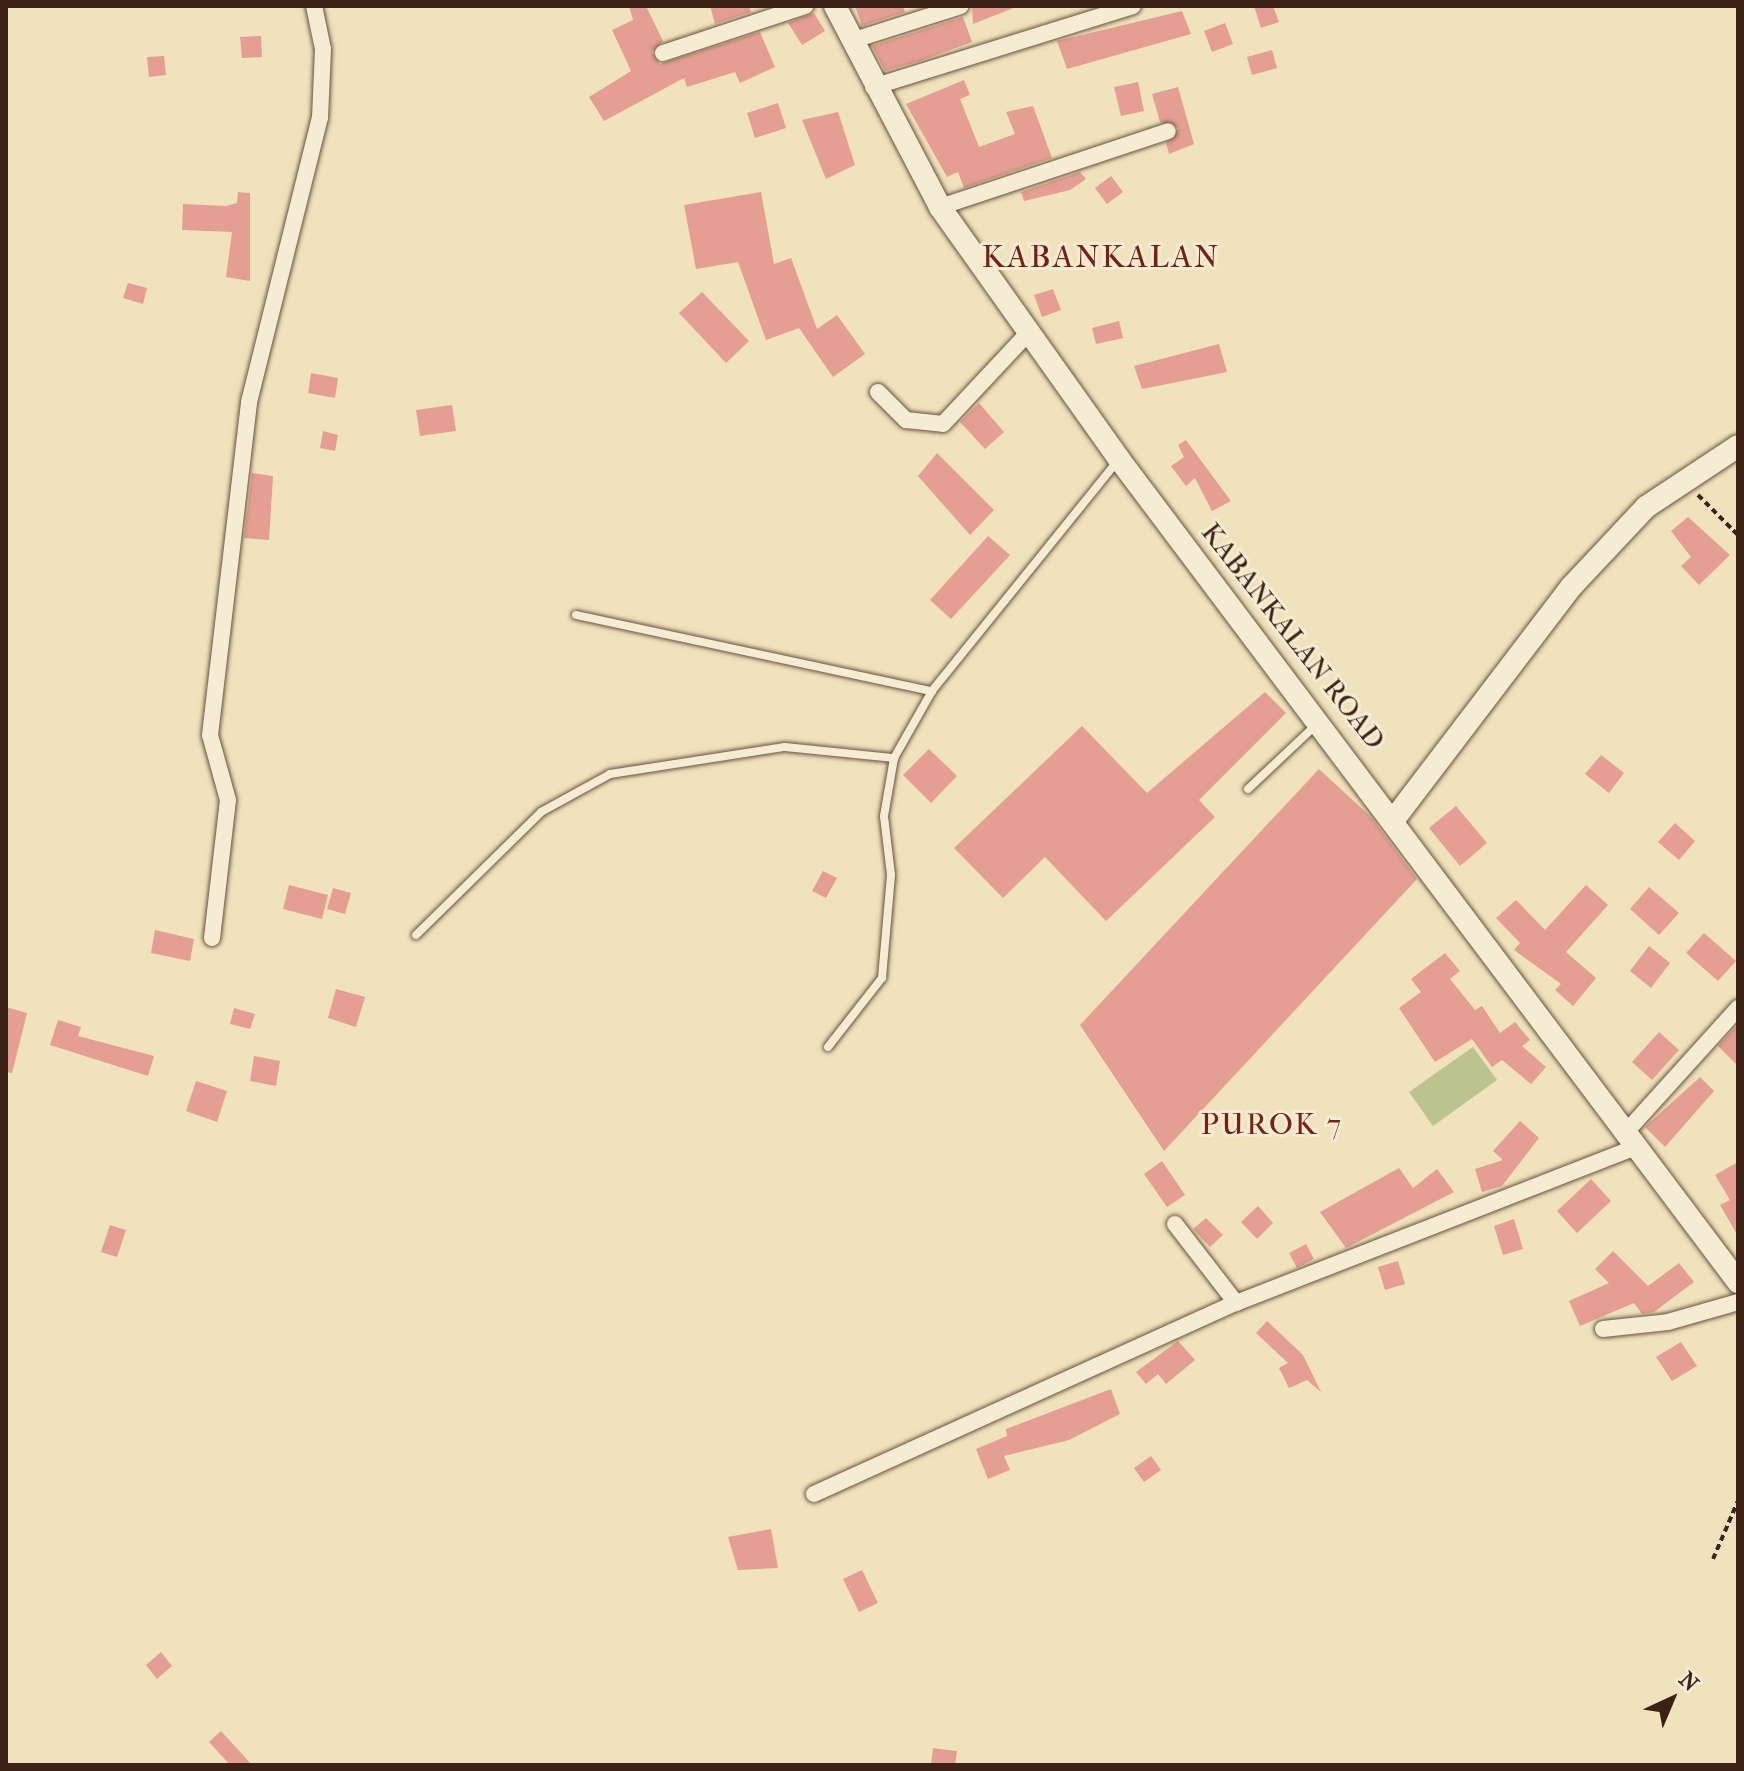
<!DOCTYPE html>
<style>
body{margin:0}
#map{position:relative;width:1744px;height:1771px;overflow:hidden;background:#f0e2bc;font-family:"IM FELL French Canon",serif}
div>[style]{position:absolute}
.green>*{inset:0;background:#bbc390}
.building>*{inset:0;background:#e49f92}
.path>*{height:4px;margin-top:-2px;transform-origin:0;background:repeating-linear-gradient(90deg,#3b2215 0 6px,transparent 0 10px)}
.roads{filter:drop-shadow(0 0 2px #68523f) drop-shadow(0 0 2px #68523f)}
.lane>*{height:8px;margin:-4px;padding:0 4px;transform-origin:4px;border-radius:4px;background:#f5ecd3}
.street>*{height:16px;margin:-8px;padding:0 8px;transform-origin:8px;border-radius:8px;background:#f5ecd3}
.secondary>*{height:22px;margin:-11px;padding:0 11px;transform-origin:11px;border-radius:11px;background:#f5ecd3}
span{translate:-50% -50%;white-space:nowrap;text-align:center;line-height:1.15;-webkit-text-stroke:6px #f5ecd3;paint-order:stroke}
.street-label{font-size:28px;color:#3b2215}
.neighbourhood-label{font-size:30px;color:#7a1f14;letter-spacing:2px}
.quarter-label{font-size:32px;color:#7a1f14;letter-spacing:2px}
.frame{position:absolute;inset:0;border:8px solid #3b2215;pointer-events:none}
.north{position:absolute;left:1632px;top:1659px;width:80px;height:80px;-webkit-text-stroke:6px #f5ecd3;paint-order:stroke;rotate:44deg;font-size:22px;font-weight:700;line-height:32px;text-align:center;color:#3b2215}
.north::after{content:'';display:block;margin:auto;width:28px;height:36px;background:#3b2215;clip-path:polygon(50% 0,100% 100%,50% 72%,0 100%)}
</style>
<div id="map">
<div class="green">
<div style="clip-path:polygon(1473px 1047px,1497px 1080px,1433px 1126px,1409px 1092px)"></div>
</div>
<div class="building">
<div style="clip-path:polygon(629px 6px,646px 6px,663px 41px,652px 52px,660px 64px,760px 32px,775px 67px,740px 83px,735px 72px,687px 87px,684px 78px,604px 121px,589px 97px,631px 71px,612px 30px,633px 20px)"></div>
<div style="clip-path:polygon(710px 6px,749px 6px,751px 12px,715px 24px)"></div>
<div style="clip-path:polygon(855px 6px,903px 6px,905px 12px,862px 26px)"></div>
<div style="clip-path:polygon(972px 6px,1016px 6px,1016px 7px,973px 24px)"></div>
<div style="clip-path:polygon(1254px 6px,1273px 6px,1279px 22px,1261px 28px)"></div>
<div style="clip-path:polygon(1182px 11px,1191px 34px,1067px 69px,1057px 41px)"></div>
<div style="clip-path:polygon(814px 13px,825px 31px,802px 45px,788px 23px)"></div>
<div style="clip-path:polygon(963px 17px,972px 42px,920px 61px,885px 71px,872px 46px)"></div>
<div style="clip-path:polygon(1225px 23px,1233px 44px,1212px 52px,1204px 31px)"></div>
<div style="clip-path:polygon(261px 36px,262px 57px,242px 58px,240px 37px)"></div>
<div style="clip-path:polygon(1272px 50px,1277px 68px,1252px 75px,1247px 57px)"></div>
<div style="clip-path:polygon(164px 56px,166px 75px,149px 77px,147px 57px)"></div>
<div style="clip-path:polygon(964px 80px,970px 95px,960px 99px,979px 147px,1015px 134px,1006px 112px,1033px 106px,1052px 158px,964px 188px,958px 172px,947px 177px,906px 104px)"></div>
<div style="clip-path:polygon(1138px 82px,1144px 111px,1121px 116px,1114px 87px)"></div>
<div style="clip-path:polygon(1178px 87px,1194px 144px,1169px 154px,1166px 143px,1179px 128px,1160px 122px,1152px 94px)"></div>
<div style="clip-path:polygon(778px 103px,786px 128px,755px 138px,747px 113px)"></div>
<div style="clip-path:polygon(838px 112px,855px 165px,826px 179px,802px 120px)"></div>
<div style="clip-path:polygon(1080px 172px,1086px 179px,1070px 190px,1024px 201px,1021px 192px)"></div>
<div style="clip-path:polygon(1111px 176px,1123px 192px,1107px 204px,1095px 188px)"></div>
<div style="clip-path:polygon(238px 192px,250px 193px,250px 281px,226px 277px,232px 232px,182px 230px,183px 204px,226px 206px,237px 203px)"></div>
<div style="clip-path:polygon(761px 192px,774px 264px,791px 258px,817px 329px,837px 315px,865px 354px,833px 377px,799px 328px,766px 340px,738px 262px,696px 269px,684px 205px)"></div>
<div style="clip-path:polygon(128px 283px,147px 288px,143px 304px,123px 298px)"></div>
<div style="clip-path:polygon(1053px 289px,1061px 310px,1042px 317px,1034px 295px)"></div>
<div style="clip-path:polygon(702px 292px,749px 341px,726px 363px,679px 313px)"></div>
<div style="clip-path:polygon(1119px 321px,1123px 338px,1096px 344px,1092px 328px)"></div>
<div style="clip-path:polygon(1219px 344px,1227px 372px,1142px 389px,1134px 366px)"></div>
<div style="clip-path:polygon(311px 373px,338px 378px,335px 398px,308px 393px)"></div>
<div style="clip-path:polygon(979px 403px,1004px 432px,985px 449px,960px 422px)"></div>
<div style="clip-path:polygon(452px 405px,456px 431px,420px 436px,416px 410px)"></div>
<div style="clip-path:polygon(323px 431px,338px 435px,335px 451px,320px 448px)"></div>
<div style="clip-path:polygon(1186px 440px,1202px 462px,1231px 501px,1212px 511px,1195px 478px,1186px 486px,1171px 466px,1184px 457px,1178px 445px)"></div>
<div style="clip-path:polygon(937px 453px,994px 510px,970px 535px,918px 476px)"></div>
<div style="clip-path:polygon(252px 473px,273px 476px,269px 540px,244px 538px)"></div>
<div style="clip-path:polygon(1688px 517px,1730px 555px,1699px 585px,1681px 566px,1691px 557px,1671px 531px)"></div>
<div style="clip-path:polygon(988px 536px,1010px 555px,951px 619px,930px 600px)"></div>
<div style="clip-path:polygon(1265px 692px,1286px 713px,1199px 800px,1215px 817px,1106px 921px,1045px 857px,1003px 898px,954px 848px,1082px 726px,1147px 793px)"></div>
<div style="clip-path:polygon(929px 749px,957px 776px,931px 803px,903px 775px)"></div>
<div style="clip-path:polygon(1601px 755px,1624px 773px,1609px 793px,1585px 774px)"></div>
<div style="clip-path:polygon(1319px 769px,1371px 817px,1417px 879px,1164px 1151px,1080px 1025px)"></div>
<div style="clip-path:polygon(1456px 806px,1487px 843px,1460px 866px,1429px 828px)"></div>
<div style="clip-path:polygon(1675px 823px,1695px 841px,1679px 860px,1658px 842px)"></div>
<div style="clip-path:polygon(823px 871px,837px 878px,826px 898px,812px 891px)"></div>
<div style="clip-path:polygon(289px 885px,328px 895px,322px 919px,283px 909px)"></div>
<div style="clip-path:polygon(1586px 885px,1608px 905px,1566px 952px,1596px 978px,1573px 1006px,1555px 990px,1561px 984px,1514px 950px,1520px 943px,1496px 918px,1516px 900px,1545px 930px)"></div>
<div style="clip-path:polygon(1649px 887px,1679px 913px,1659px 935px,1630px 909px)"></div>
<div style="clip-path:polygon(333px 888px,351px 893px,345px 914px,327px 909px)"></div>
<div style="clip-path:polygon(155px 930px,194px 939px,190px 961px,151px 953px)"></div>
<div style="clip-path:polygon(1704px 933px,1736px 961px,1718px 981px,1686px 953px)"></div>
<div style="clip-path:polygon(1649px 946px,1670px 963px,1651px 988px,1630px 971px)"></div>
<div style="clip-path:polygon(1445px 953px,1460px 971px,1450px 979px,1475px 1010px,1482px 1006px,1500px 1033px,1515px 1022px,1530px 1040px,1522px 1046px,1546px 1067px,1531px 1084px,1502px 1060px,1492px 1067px,1472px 1039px,1435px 1062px,1399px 1008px,1421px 992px,1411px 979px)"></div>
<div style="clip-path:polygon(336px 989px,365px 997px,356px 1027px,328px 1018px)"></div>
<div style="clip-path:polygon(6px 1007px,27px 1013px,12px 1073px,6px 1072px)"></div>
<div style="clip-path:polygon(234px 1008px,255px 1014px,250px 1029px,230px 1024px)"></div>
<div style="clip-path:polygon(58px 1020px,81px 1027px,78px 1036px,154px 1056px,148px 1076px,50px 1045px)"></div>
<div style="clip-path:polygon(1738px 1024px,1738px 1066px,1718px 1046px)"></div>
<div style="clip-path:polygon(1659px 1032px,1679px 1050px,1652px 1080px,1632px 1062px)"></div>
<div style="clip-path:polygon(254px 1056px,280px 1061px,276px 1086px,250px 1081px)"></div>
<div style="clip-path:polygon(1700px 1077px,1714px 1091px,1665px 1147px,1645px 1127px)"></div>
<div style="clip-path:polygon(196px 1081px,227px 1091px,217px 1122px,186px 1111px)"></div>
<div style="clip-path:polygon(1520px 1121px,1539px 1138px,1502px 1186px,1482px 1192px,1475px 1169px,1503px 1160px,1493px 1151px)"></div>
<div style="clip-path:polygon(1162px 1161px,1185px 1195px,1167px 1207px,1144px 1174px)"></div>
<div style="clip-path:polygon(1738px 1162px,1738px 1236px,1720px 1205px,1730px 1200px,1715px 1175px)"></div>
<div style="clip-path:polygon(1399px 1168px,1413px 1188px,1437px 1169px,1454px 1192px,1346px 1248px,1320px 1212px)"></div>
<div style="clip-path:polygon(1591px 1179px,1611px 1201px,1577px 1233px,1557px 1211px)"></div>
<div style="clip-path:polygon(1258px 1206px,1273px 1223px,1257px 1239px,1241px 1222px)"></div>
<div style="clip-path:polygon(1206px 1218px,1223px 1235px,1210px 1247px,1193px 1229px)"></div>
<div style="clip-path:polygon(1514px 1219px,1523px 1249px,1503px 1255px,1494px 1226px)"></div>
<div style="clip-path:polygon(110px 1225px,126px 1230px,117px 1257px,101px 1252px)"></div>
<div style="clip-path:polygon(1306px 1244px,1314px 1259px,1297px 1268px,1289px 1253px)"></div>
<div style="clip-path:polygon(1613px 1251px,1648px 1286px,1679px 1263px,1694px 1282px,1654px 1312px,1642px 1314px,1634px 1303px,1580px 1326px,1569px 1301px,1609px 1283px,1595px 1269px)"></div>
<div style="clip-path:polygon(1398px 1261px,1405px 1284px,1385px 1290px,1378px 1267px)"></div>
<div style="clip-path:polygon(1267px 1321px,1303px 1355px,1321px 1392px,1307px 1380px,1289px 1388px,1279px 1368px,1288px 1363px,1256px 1333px)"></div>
<div style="clip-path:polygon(1178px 1341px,1195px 1360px,1166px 1384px,1158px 1374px,1146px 1384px,1136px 1372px)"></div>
<div style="clip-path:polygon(1681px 1342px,1697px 1366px,1672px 1381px,1656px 1357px)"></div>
<div style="clip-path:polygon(1111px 1389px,1120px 1414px,1069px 1440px,1004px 1456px,1010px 1470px,988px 1479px,976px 1449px,1007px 1436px,1006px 1429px)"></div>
<div style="clip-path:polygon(1151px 1456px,1161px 1470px,1144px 1482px,1134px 1468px)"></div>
<div style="clip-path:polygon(771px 1529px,778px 1568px,738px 1570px,728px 1537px)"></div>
<div style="clip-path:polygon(862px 1570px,878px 1603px,859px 1612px,843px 1579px)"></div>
<div style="clip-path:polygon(161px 1652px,172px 1666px,157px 1679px,146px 1665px)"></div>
<div style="clip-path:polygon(221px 1731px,252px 1765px,230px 1765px,209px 1742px)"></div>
<div style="clip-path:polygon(933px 1748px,957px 1751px,955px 1765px,931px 1765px)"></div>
</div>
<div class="path">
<div style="left:1698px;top:495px;width:57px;rotate:45deg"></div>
<div style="left:1713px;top:1559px;width:63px;rotate:-66.7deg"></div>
</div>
<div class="roads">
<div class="lane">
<div style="left:576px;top:615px;width:364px;rotate:12.1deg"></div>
<div style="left:1248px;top:789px;width:95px;rotate:-43.3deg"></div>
<div style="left:416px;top:935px;width:175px;rotate:-44.5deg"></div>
<div style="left:541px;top:812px;width:79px;rotate:-28.8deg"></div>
<div style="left:610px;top:774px;width:177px;rotate:-8.8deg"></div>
<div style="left:785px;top:747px;width:110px;rotate:5.8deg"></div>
<div style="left:828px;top:1047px;width:88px;rotate:-52deg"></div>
<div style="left:882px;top:978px;width:103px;rotate:-85deg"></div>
<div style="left:891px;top:875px;width:59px;rotate:-96.8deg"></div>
<div style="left:884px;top:816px;width:59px;rotate:-80.2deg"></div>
<div style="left:894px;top:758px;width:77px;rotate:-60.4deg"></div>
<div style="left:932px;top:691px;width:294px;rotate:-51.1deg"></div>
</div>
<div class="street">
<div style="left:851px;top:41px;width:115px;rotate:-17.7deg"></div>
<div style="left:663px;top:53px;width:150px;rotate:-18.3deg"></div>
<div style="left:873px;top:87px;width:272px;rotate:-17.3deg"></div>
<div style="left:940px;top:207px;width:240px;rotate:-18.4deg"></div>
<div style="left:878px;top:392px;width:40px;rotate:45deg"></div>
<div style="left:906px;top:420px;width:37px;rotate:6deg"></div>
<div style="left:943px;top:424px;width:126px;rotate:-46.9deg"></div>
<div style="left:212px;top:938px;width:139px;rotate:-83.4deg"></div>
<div style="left:228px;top:800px;width:67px;rotate:-105.5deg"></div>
<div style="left:210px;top:735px;width:335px;rotate:-83.3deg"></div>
<div style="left:249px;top:402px;width:293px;rotate:-76deg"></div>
<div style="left:320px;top:118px;width:69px;rotate:-87.5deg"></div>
<div style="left:323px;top:49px;width:44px;rotate:-101.8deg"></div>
<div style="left:1627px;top:1131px;width:166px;rotate:-47.9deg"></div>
<div style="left:1175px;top:1224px;width:100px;rotate:52.3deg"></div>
<div style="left:1603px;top:1329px;width:65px;rotate:-6.1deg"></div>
<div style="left:1668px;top:1322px;width:73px;rotate:-15.9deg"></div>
<div style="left:814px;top:1494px;width:463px;rotate:-24.4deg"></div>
<div style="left:1236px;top:1303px;width:432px;rotate:-21.3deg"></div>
</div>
<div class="secondary">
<div style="left:835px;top:6px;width:227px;rotate:62.4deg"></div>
<div style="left:940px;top:207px;width:309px;rotate:54.6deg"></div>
<div style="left:1119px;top:459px;width:1030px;rotate:53.05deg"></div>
<div style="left:1395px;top:818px;width:290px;rotate:-52.7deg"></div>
<div style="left:1571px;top:587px;width:110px;rotate:-46.8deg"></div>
<div style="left:1646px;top:507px;width:110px;rotate:-33.5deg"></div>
</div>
</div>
<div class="street-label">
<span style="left:1293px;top:636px;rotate:52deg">KABANKALAN ROAD</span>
</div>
<div class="neighbourhood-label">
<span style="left:1272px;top:1125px">PUROK 7</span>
</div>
<div class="quarter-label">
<span style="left:1101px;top:257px">KABANKALAN</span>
</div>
<div class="frame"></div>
<div class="north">N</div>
</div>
